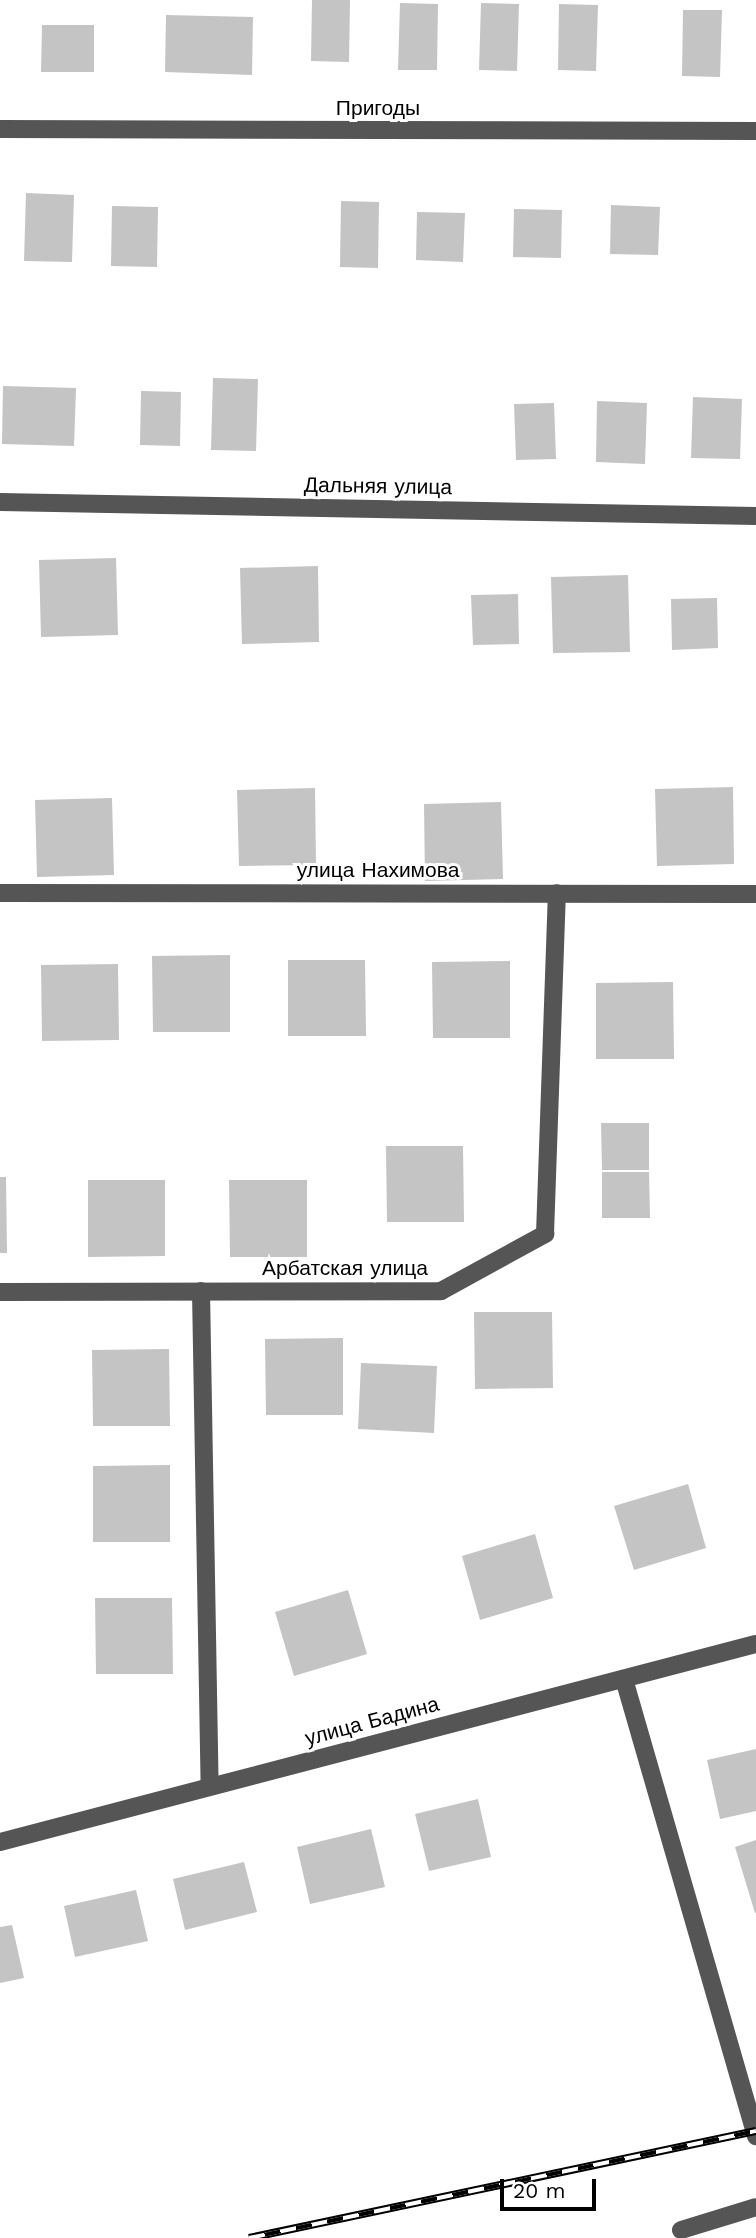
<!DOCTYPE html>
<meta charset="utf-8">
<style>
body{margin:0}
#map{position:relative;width:756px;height:2238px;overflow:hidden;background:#fff;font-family:"Work Sans",sans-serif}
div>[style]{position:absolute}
.building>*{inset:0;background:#c4c4c4}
.minor>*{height:18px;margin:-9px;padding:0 9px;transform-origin:9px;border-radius:9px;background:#555}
.rail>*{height:8px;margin-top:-4px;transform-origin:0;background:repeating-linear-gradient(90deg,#fff 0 16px,#000 0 32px);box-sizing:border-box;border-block:2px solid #000}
span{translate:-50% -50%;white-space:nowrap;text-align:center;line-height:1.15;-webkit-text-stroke:6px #fff;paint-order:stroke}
.street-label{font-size:21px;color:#000}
.scale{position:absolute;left:500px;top:2179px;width:96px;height:32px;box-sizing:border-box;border:4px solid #000;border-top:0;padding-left:9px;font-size:21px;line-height:24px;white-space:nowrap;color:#000;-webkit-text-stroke:5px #fff;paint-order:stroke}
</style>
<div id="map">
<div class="building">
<div style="clip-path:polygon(312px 0,350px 0,349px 62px,311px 61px)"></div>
<div style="clip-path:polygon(400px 3px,438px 4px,437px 70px,398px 70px)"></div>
<div style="clip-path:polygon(481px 3px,519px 4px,517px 71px,479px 70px)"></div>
<div style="clip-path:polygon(559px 4px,598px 5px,596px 71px,558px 70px)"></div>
<div style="clip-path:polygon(683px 10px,722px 10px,720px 77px,682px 76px)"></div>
<div style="clip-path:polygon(166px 15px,253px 17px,252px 75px,165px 72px)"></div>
<div style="clip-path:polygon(42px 25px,94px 25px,94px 72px,41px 72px)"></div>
<div style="clip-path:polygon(26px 193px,74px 195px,72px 262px,24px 261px)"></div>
<div style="clip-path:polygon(341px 201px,379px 202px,378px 268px,340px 267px)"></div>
<div style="clip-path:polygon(611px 205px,660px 207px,658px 255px,610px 254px)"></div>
<div style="clip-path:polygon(112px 206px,158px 207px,157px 267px,111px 266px)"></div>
<div style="clip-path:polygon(514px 209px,562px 210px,561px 258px,513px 257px)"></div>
<div style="clip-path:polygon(417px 212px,465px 213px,463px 262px,416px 260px)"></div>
<div style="clip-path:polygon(213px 378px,258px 379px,256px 451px,211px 450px)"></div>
<div style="clip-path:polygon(3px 386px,76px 388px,74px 446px,2px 444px)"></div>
<div style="clip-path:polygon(141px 391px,181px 392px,180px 446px,140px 445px)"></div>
<div style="clip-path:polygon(693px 397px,742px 399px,740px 459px,691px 458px)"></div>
<div style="clip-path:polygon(597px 401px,647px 403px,645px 464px,596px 462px)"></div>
<div style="clip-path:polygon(554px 403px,556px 459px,516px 460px,514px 404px)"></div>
<div style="clip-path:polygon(116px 558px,118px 635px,41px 637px,39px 560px)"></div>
<div style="clip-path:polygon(318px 566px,319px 642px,242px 644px,240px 568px)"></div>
<div style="clip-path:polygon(628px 575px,630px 652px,553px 653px,551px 577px)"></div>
<div style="clip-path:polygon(518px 594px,519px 644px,473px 645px,471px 595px)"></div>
<div style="clip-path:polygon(717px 598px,718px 648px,672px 650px,671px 599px)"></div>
<div style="clip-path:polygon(733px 787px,734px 864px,657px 866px,655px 789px)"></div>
<div style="clip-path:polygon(315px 788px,316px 865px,239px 866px,237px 790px)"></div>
<div style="clip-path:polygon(112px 798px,114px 875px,37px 877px,35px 800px)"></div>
<div style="clip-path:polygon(501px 802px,503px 879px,425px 881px,424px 804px)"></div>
<div style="clip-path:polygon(230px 955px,230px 1032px,153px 1032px,152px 956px)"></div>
<div style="clip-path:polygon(288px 960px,365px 960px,366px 1036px,288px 1036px)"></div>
<div style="clip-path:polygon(510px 961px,510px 1038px,433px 1038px,432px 962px)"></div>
<div style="clip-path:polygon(118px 964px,119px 1040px,42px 1041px,41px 965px)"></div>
<div style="clip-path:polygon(673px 982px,674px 1059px,596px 1059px,596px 983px)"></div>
<div style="clip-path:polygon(601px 1123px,649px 1123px,649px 1170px,602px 1170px)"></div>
<div style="clip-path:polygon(386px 1146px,463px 1146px,464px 1222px,387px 1222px)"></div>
<div style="clip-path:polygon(602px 1172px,649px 1172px,650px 1218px,602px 1218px)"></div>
<div style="clip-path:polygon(0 1177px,6px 1177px,7px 1253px,0 1253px)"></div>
<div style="clip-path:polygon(88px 1180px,165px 1180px,165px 1256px,88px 1257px)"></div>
<div style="clip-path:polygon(229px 1180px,307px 1180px,307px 1257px,230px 1257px)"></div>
<div style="clip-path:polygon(474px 1312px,552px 1312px,553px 1388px,475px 1389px)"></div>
<div style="clip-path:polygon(343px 1338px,343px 1415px,266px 1415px,265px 1339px)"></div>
<div style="clip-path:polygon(169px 1349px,170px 1426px,93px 1426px,92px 1350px)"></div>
<div style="clip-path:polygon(361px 1363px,437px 1366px,434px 1433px,358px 1429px)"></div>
<div style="clip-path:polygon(170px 1465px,170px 1542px,93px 1542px,93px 1466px)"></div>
<div style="clip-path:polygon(688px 1484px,706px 1548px,634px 1570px,614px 1506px)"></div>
<div style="clip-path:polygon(535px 1534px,553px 1598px,480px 1620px,462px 1556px)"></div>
<div style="clip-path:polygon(348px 1590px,367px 1654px,294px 1676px,275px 1612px)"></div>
<div style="clip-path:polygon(95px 1598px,172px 1598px,173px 1674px,96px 1674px)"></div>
<div style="clip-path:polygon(756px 1749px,756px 1811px,720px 1819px,707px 1760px)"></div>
<div style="clip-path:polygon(478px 1799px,491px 1857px,429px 1871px,415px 1814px)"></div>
<div style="clip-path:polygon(371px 1829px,385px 1887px,310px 1904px,297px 1847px)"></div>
<div style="clip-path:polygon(756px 1840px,756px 1913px,755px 1913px,735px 1847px)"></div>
<div style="clip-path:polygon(244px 1862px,257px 1912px,185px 1930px,173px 1879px)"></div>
<div style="clip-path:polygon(136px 1890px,148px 1941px,75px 1957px,64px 1906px)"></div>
<div style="clip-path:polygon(12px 1925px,24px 1978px,0 1983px,0 1927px)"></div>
</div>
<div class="minor">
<div style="left:0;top:129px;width:756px;rotate:0.15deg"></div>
<div style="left:0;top:502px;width:756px;rotate:1.06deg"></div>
<div style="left:0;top:893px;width:756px;rotate:0.08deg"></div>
<div style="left:201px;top:1291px;width:495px;rotate:89deg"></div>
<div style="left:0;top:1292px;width:441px;rotate:-0.1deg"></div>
<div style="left:441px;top:1291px;width:119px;rotate:-28.7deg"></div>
<div style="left:545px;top:1234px;width:341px;rotate:-88deg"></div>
<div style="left:624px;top:1679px;width:476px;rotate:73.9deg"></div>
<div style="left:0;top:1842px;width:781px;rotate:-14.68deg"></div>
<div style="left:681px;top:2230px;width:78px;rotate:-17deg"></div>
</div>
<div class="rail">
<div style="left:249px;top:2238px;width:518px;rotate:-11.92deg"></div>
</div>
<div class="street-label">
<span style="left:378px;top:108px">Пригоды</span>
<span style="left:378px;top:486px;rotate:1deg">Дальняя улица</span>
<span style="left:378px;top:870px">улица Нахимова</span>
<span style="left:345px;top:1268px">Арбатская улица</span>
<span style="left:372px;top:1721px;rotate:-15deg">улица Бадина</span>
</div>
<div class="scale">20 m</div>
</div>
